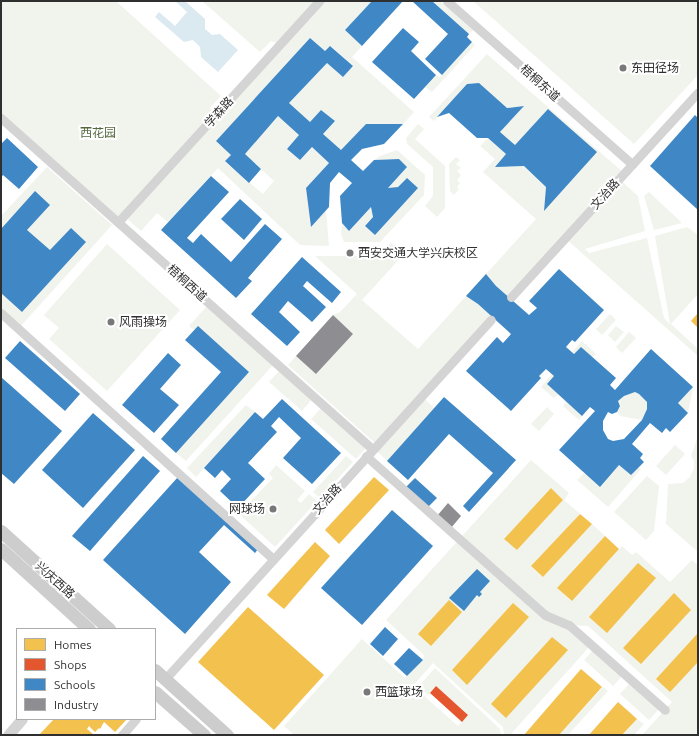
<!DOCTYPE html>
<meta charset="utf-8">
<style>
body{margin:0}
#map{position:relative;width:699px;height:736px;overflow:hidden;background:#fff;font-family:Ubuntu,"Noto Sans SC",sans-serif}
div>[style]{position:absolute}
.green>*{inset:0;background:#f1f4ed}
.water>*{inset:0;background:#dbe9f0}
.homes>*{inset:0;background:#f2c14e}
.shops>*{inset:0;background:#e4572e}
.schools>*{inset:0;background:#3f88c5}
.industry>*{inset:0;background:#8d8d92}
.minor>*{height:9px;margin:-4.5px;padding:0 4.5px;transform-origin:4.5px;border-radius:4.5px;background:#d4d4d4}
.tertiary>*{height:11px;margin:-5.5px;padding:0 5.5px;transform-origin:5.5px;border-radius:5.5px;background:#d4d4d4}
.secondary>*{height:13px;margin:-6.5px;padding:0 6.5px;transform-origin:6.5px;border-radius:6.5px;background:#cdcdcd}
.dots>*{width:11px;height:11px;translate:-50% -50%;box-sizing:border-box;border:2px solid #fff;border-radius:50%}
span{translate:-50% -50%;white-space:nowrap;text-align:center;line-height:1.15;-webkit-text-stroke:4px #fff;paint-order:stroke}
.poi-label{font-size:12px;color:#2f2f2f}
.left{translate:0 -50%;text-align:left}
.right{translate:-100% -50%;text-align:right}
.street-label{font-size:12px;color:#2f2f2f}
.park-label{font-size:12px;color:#54683f}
.frame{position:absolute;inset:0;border:2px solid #2f2f2f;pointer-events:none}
.legend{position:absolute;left:16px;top:628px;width:140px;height:92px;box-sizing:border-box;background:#fff;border:1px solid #acacac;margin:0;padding:5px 7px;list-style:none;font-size:12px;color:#2f2f2f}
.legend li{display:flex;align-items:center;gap:8px;height:20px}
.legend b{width:20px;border:1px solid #acacac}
</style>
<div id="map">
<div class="green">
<div style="clip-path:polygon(1px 1px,116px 1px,221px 96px,210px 108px,215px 117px,280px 44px,271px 41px,260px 52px,202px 1px,372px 1px,345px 30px,362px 46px,352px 57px,414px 112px,403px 124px,366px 124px,341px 150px,323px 134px,335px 121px,321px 110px,310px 122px,289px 103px,327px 63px,343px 77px,353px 66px,331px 46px,325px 51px,310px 38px,216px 141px,231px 155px,225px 162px,263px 194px,274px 181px,245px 154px,278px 116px,299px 135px,287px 149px,300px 160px,312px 147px,329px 163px,306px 188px,311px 227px,326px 210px,329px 246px,300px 245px,218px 168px,168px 222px,157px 213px,141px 231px,124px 216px,118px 222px,1px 118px)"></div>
<div style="clip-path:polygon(432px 1px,440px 1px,473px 30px,469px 34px)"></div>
<div style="clip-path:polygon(473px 1px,698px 1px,698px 75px,634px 144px)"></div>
<div style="clip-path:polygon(472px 42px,475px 45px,432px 92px,425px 87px,436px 75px,440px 77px)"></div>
<div style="clip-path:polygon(487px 54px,624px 173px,619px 179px,638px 196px,645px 231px,585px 249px,589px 253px,647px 238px,664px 318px,670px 324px,655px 236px,687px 227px,698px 235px,698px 294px,671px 324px,698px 349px,698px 356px,565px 238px,377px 445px,288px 365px,296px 356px,316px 374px,353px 334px,333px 315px,340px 312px,357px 294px,315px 256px,379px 256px,391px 243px,404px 254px,362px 300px,418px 349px,536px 219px,483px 172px,495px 159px,480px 146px,488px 138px,506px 154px,496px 166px,524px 166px,546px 187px,544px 210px,596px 152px,548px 109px,515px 145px,500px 132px,524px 106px,507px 108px,479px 83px,467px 84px,434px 121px,429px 117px)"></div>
<div style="clip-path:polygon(418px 124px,424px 129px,415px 139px,445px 166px,445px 208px,437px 217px,425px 206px,433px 196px,433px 167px,407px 144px,406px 138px)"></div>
<div style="clip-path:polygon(397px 150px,425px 175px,424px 195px,380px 242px,344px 242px,341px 234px,342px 223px,349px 231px,371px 207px,373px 217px,365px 226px,375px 235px,418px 188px,407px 178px,398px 187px,388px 188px,407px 167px,399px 159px,374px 160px,380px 156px)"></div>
<div style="clip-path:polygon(456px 157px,460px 160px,456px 164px,461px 168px,457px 171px,461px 175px,457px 180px,460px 183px,457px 187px,459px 189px,454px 195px,450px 191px,449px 164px)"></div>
<div style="clip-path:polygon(47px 167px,112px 225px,19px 328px,1px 312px,1px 216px)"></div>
<div style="clip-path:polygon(649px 192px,682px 223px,654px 230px,644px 196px)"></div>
<div style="clip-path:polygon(107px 244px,180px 310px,107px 391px,49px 339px,59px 328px,44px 315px)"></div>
<div style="clip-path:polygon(207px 306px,273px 365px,186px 461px,176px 453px,249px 372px,189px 326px)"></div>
<div style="clip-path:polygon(610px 314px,616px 320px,602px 335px,596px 329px)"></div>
<div style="clip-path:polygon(616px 326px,624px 332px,615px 342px,608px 335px)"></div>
<div style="clip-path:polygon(629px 332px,636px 338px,622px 353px,616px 347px)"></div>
<div style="clip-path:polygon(582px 341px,596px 354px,593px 357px,572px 352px)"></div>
<div style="clip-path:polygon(280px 370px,312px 399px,302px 411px,269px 382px)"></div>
<div style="clip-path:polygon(552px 374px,554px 376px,547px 384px,558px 394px,554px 398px,541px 387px)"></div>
<div style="clip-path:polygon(693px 387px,688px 413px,678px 403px)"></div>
<div style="clip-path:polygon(635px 392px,639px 394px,647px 402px,647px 409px,642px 420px,620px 416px,617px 412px,621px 405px,618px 401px,621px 397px)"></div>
<div style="clip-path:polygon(425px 399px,434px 408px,387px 461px,377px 451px)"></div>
<div style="clip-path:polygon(567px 402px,582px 416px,579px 420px,563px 406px)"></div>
<div style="clip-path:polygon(246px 405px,255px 412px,196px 477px,187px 468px)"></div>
<div style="clip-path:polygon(547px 407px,554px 414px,539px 431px,531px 424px)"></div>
<div style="clip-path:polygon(321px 408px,366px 448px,356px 459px,311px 419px)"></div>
<div style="clip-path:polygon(698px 436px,698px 552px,666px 524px,668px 484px,683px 483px,690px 477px,694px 468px,694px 461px,691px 456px)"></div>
<div style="clip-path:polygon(675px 445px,685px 454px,666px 475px,656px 466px)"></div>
<div style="clip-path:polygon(346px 456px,353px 462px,320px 498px,313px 492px)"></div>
<div style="clip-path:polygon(evenodd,531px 460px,569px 493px,564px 500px,580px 514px,531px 567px,543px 577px,592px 524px,605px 536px,557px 588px,571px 601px,622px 546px,632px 555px,636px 552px,670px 582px,692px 560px,698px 565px,698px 735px,642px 735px,672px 702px,588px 626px,570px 625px,591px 645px,510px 735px,504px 735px,503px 727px,433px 663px,413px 686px,458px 726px,468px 715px,436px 686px,428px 695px,419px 686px,435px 668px,500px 729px,501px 735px,294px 735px,284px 726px,362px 639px,405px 678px,425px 656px,386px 620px,531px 460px,551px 488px,563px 500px,517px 550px,505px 539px,551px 488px)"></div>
<div style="clip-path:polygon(276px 465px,305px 491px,297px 500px,301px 503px,309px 494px,317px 501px,275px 547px,239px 514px,273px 478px,269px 474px)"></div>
<div style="clip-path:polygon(619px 465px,638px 467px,641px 469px,608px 507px,577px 480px,584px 473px,600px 486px)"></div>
<div style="clip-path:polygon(647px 476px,659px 486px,654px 531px,646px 540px,614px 512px)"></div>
<div style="clip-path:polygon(593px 650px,622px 676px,613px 686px,584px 660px)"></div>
<div style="clip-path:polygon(630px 683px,659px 709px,649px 720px,620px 694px)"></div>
<div style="clip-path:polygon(603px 687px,608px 691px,568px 735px,559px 735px)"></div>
<div style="clip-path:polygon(637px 719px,644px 724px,634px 735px,623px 735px)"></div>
</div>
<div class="water">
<div style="clip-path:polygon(175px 1px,185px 1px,205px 19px,205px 29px,212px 35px,220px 34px,238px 50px,218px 72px,201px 57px,200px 47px,193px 40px,184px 42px,155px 17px,159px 12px,175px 26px,187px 12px)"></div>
</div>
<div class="homes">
<div style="clip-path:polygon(698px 313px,698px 328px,691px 321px)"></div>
<div style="clip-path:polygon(374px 477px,389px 490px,339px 544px,325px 530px)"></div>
<div style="clip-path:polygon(551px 488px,563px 500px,517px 550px,504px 539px)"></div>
<div style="clip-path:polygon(580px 514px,592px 524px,543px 577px,531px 566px)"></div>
<div style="clip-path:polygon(605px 536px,619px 549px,572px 601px,557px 588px)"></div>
<div style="clip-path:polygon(315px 542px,330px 556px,284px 609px,267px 595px)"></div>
<div style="clip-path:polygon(638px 563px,656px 578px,607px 633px,589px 617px)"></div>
<div style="clip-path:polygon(674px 593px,691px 610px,641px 664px,623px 648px)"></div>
<div style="clip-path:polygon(449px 600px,462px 612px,431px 646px,418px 634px)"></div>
<div style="clip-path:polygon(513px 603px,529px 617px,467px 685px,452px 670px)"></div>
<div style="clip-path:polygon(248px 607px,324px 675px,274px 730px,198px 662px)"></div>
<div style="clip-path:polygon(698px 633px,698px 662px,670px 692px,656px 679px)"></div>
<div style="clip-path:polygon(552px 637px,568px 650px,506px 718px,491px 704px)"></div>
<div style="clip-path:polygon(581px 669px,602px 687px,559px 735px,524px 735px)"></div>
<div style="clip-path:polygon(618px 702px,637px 719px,622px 735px,589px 735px)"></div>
<div style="clip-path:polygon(54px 719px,127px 719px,115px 732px,104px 722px,100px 729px,99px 728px,95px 732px,89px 726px,87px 729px,94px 735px,39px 735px)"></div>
</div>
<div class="shops">
<div style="clip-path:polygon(436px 686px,468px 715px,462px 722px,430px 693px)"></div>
</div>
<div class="schools">
<div style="clip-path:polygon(372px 1px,403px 1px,362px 46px,345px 30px)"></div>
<div style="clip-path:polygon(412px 1px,432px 1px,469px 34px,467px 37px,472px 42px,442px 75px,425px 59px,448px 34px)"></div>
<div style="clip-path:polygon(403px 28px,419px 42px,411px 51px,436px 75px,414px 99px,372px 62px)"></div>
<div style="clip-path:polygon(310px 38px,325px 51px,330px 46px,353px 66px,343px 77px,327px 63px,289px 103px,310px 122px,321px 110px,335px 121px,323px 134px,341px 150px,366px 124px,403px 124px,384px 144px,362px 149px,351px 160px,363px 171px,374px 160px,399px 159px,407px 167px,388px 188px,398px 187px,407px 178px,418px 188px,375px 235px,365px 226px,373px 217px,371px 207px,349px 231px,342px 223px,340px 196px,352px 183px,339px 172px,330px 183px,329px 207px,311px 227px,306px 188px,329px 163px,312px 147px,300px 160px,287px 149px,299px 135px,278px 116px,245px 154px,261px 169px,249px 183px,225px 161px,231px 155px,216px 141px)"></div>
<div style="clip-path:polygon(479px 83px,507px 108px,524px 106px,500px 132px,515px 145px,548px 109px,597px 152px,544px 211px,546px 187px,524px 166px,495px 167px,506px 154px,488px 138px,477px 138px,449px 113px,437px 117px,467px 84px)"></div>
<div style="clip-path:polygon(695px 115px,698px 118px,698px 210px,650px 166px)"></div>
<div style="clip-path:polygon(7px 138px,38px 167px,19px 189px,3px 175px,1px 178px,1px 144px)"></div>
<div style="clip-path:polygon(211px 176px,229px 192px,187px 238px,193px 243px,201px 234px,231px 262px,265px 224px,282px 239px,248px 278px,252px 281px,236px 298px,161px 230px)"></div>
<div style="clip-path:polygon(35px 191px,50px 205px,27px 230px,50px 250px,71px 228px,86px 242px,22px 312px,1px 293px,1px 229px)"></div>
<div style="clip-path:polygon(240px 199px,262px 219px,244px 240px,221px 219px)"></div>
<div style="clip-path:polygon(302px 257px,341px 292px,332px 303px,307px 281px,303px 286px,326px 307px,312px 322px,288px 301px,279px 312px,300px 332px,287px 346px,251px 314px)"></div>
<div style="clip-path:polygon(evenodd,559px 269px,604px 310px,575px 342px,572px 340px,566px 347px,574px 354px,581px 347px,616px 378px,610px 385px,615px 390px,651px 349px,693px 387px,678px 403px,688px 413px,670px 432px,666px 428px,662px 433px,650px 423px,632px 444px,643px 454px,640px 458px,644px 462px,631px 475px,619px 465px,600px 487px,559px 450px,595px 411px,590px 407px,582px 416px,547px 384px,554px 376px,546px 369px,539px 376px,541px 378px,511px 411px,466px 371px,497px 337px,503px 343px,511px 334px,478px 304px,466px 296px,486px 274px,496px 286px,529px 315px,537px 308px,529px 301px,559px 269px,635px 392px,639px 394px,647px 402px,647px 409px,642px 420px,624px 439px,613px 441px,608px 439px,603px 430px,603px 421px,608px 412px,612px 414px,617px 412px,620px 406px,618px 401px,624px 396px,635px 392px)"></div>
<div style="clip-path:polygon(198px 326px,249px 372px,176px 453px,161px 439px,221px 372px,185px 340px)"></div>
<div style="clip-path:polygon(20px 341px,80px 394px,65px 411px,5px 358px)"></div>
<div style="clip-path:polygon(168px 353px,181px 365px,160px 389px,179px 405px,154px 433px,122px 405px)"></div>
<div style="clip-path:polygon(1px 377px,62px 431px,14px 484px,1px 473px)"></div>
<div style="clip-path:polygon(444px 397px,516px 460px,469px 512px,463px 506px,493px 473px,449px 434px,408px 480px,387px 461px)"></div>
<div style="clip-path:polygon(282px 399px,341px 453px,312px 484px,283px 458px,301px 438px,279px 417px,271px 426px,277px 432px,248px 463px,265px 479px,238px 508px,220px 491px,231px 479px,222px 470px,215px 478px,204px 468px,255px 412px,263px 419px)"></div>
<div style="clip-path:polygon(93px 413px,135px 450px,83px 508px,42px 470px)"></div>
<div style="clip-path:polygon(143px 456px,160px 471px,90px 551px,72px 536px)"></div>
<div style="clip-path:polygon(178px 477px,258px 549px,255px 553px,224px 525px,199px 552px,231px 582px,185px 634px,103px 560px)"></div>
<div style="clip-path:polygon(415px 478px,437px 498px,428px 507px,406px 487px)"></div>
<div style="clip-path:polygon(392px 510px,433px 546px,362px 625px,321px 588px)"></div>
<div style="clip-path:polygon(477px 569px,490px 581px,480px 592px,482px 594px,479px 597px,477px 595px,464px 611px,449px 598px)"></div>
<div style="clip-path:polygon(385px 627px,398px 639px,383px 656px,370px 644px)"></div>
<div style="clip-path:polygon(409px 648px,423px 660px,407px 676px,394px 664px)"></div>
</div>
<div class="industry">
<div style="clip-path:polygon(333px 315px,353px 334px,316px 374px,296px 356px)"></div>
<div style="clip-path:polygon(448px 503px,461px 516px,451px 528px,437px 516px)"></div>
</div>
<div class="minor">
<div style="left:447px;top:1px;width:247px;rotate:41.4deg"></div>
<div style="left:1px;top:118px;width:498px;rotate:41.7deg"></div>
<div style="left:118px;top:222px;width:299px;rotate:-47.7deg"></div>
<div style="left:511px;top:297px;width:277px;rotate:-47.6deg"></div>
<div style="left:1px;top:313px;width:367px;rotate:42.1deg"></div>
<div style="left:366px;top:456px;width:239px;rotate:41.6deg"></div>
<div style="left:545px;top:615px;width:26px;rotate:23deg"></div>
<div style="left:569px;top:625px;width:128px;rotate:41.5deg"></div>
<div style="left:165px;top:679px;width:485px;rotate:-47.8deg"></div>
<div style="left:122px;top:735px;width:21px;rotate:-49deg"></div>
</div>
<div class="tertiary">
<div style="left:8px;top:735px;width:21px;rotate:-49deg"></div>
</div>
<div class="secondary">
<div style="left:1px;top:531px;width:146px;rotate:42.2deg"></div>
<div style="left:1px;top:549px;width:119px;rotate:42.3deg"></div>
<div style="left:155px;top:670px;width:97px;rotate:42.1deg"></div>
<div style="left:155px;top:692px;width:65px;rotate:41.3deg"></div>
</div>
<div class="dots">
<div style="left:623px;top:68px;background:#787878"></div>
<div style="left:350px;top:253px;background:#787878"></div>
<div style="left:111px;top:322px;background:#787878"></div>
<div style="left:273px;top:509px;background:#787878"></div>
<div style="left:367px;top:692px;background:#787878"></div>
</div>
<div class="poi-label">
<span class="left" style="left:631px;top:68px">东田径场</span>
<span class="left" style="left:358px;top:253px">西安交通大学兴庆校区</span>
<span class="left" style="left:119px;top:322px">风雨操场</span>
<span class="right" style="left:265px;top:509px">网球场</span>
<span class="left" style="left:375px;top:692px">西篮球场</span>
</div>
<div class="street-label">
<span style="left:540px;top:83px;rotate:42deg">梧桐东道</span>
<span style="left:219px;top:112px;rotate:-48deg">学森路</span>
<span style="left:605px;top:194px;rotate:-48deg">文治路</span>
<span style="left:187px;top:283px;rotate:42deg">梧桐西道</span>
<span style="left:327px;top:499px;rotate:-48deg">文治路</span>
<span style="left:55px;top:580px;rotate:42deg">兴庆西路</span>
</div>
<div class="park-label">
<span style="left:98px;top:133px">西花园</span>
</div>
<div class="frame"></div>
<ul class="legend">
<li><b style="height:11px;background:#f2c14e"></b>Homes</li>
<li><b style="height:11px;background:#e4572e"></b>Shops</li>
<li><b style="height:11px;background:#3f88c5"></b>Schools</li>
<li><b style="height:11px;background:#8d8d92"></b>Industry</li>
</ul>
</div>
